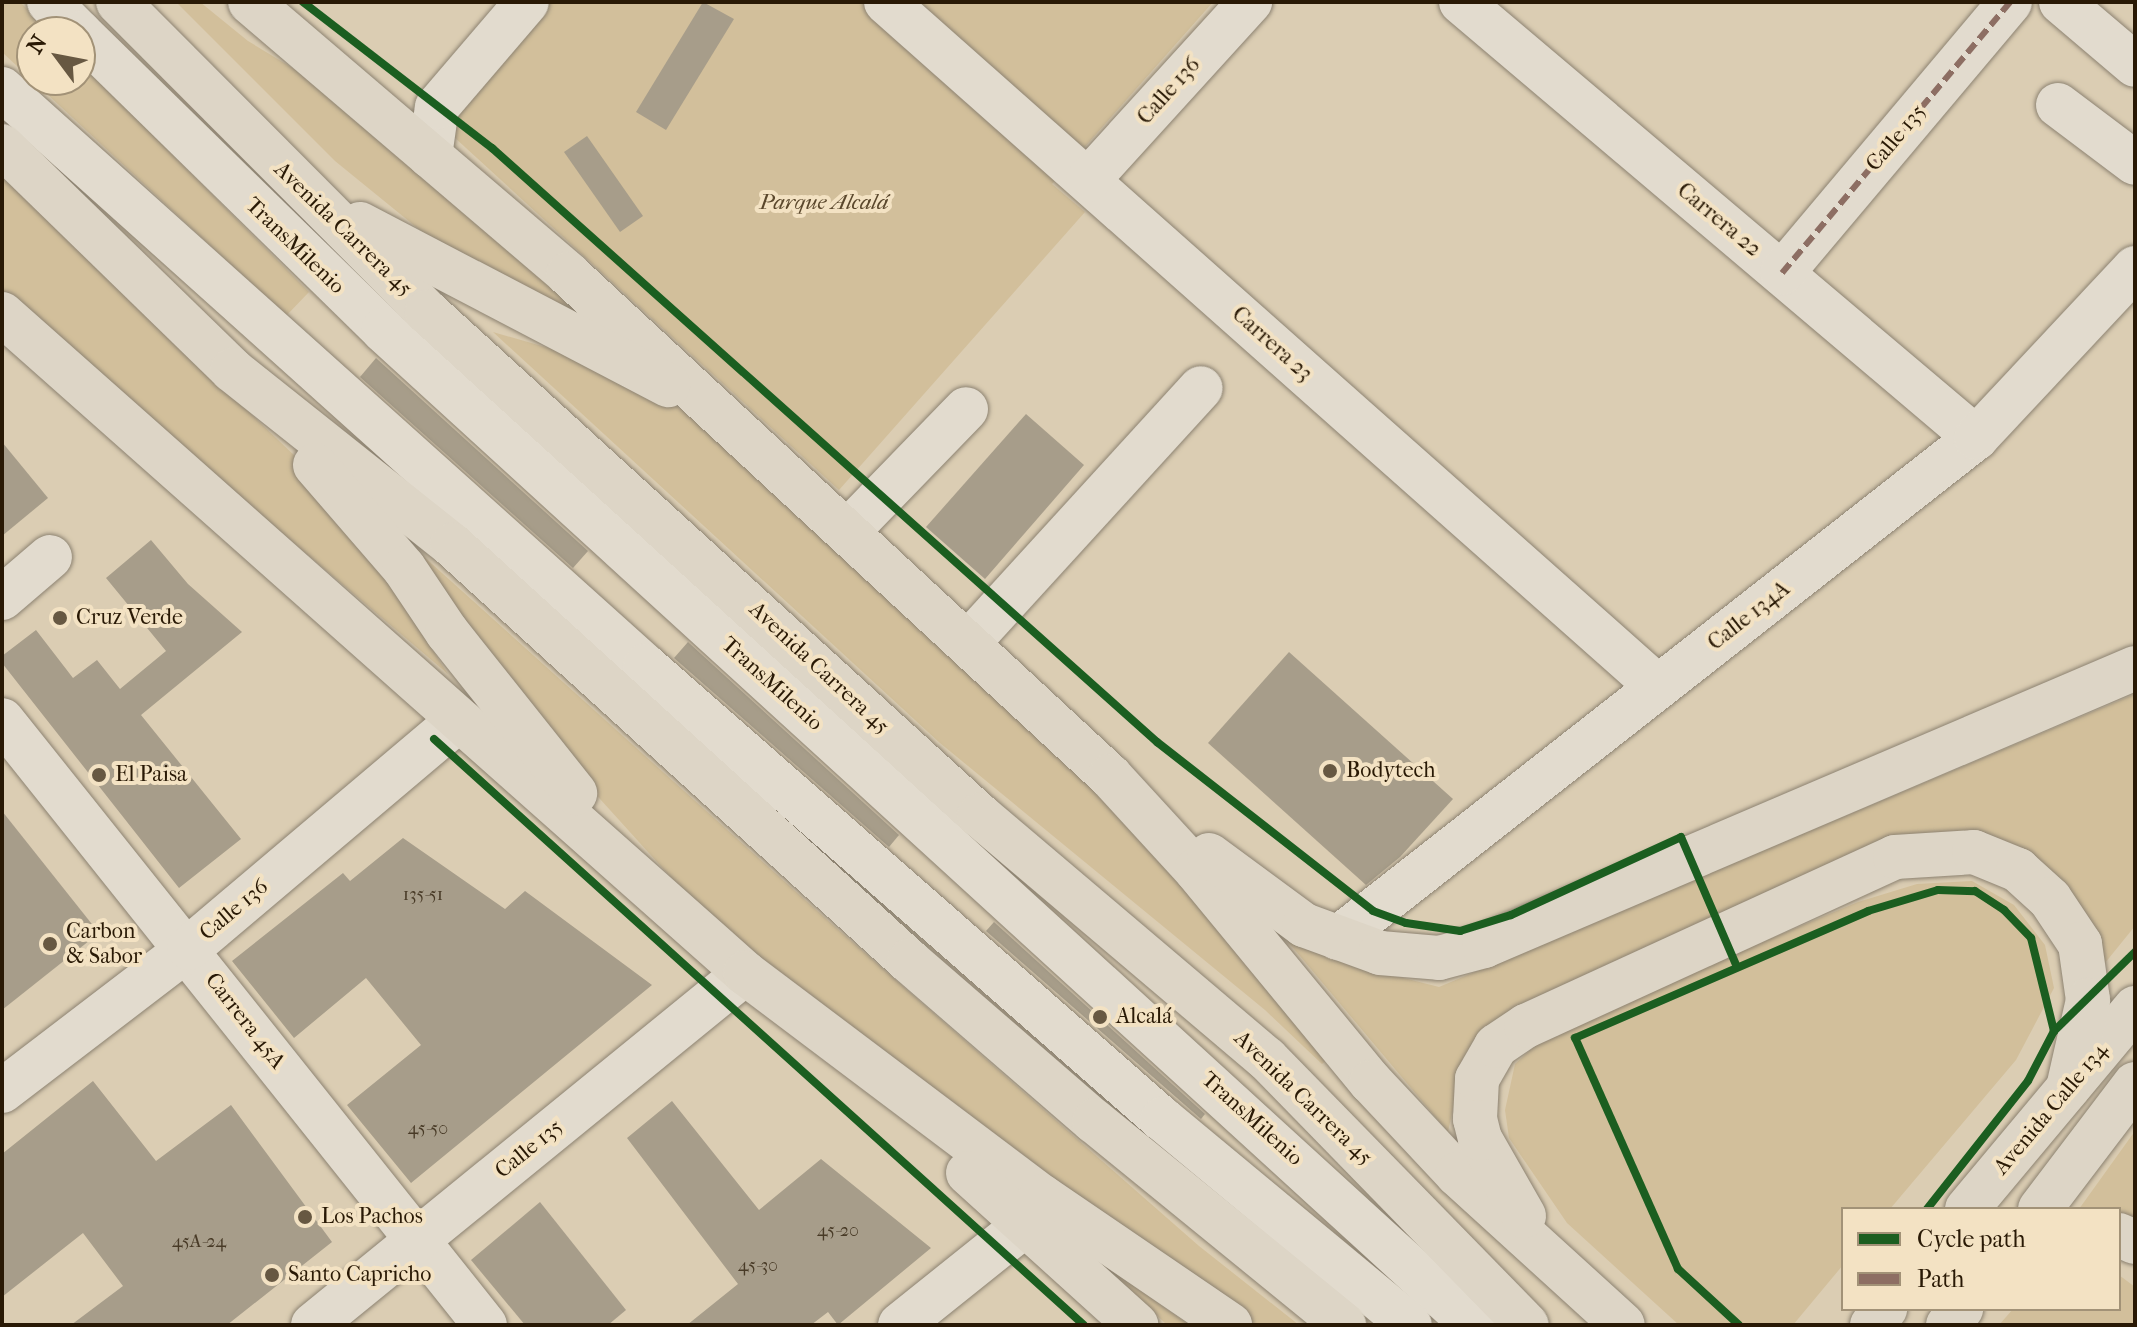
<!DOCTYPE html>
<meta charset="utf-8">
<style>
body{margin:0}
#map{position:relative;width:2137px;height:1327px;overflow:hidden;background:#dbcdb3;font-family:"IM FELL French Canon",serif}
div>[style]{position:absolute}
.green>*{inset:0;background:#d2bf9b}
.building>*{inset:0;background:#a79d8a}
.roads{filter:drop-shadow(0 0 2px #8c8271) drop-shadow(0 0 2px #8c8271)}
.minor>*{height:44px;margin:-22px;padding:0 22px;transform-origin:22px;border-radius:22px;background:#e2dbce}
.major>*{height:44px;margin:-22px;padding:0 22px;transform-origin:22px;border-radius:22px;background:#ddd5c6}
.highway>*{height:44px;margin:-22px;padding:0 22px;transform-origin:22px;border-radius:22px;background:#ddd5c6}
.quiet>*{height:6px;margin-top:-3px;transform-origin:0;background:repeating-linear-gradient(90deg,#8d6e63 0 12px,transparent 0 18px)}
.cycleway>*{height:8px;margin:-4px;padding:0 4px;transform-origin:4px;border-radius:4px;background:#1b5e20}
.dots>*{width:22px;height:22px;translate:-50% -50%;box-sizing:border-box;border:4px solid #f3e2c3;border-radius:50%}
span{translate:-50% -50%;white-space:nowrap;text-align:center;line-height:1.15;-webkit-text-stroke:8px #f3e2c3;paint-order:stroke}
.number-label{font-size:18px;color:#483a26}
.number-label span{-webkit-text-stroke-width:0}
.street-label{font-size:22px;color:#291905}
.park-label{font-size:22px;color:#5a472c;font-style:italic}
.poi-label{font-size:22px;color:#291905}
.left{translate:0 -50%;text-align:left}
.frame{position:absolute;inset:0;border:4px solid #291905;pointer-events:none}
.legend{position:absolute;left:1841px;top:1207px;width:280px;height:104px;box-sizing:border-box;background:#f3e2c3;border:2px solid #a29277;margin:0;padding:10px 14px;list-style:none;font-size:24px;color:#291905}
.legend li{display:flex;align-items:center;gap:16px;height:40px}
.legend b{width:40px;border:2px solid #a29277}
.north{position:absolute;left:16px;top:16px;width:80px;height:80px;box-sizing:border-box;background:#f3e2c3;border:2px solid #a29277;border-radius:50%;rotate:302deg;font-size:22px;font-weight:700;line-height:32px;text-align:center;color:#291905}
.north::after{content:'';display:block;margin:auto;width:28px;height:36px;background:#675842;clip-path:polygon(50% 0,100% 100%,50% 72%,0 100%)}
</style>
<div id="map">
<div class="green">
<div style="clip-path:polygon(2px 2px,20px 2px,50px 32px,32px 32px,32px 80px,2px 52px)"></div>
<div style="clip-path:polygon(176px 2px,200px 2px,248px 41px,304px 75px,596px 322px,453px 257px,335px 161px)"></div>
<div style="clip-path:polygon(548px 2px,1213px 2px,1052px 184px,1085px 212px,839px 490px,442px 126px)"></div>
<div style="clip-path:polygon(80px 62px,309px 292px,286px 316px,32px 80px,80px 80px)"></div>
<div style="clip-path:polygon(2px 176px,298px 459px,368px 550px,448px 674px,2px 295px)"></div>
<div style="clip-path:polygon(493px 332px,552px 349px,648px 390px,705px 423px,1082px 772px,1329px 1058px,1322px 1064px,1265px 1010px,940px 743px)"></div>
<div style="clip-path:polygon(402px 537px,834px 926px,1199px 1246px,1299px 1325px,1257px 1325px,862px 1046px,677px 884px,562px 757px)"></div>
<div style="clip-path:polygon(2135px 694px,2135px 926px,2105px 963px,2090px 920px,1957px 832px,1489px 1031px,1464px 1057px,1448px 1132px,1273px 924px,1349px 964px,1439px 987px)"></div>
<div style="clip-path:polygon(1972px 881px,2014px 905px,2045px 945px,2054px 988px,2016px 1060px,1890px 1209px,1843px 1209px,1843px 1265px,1793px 1325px,1679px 1325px,1567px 1223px,1509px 1138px,1505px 1110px,1515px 1064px,1551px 1031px,1858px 902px,1917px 884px)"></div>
<div style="clip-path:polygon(2135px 1131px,2135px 1220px,2119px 1219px,2119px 1209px,2079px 1209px)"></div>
<div style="clip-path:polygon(1102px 1263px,1189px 1325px,1167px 1325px)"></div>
<div style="clip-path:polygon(2119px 1275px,2135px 1287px,2135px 1325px,1999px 1325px,2013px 1309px,2119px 1309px)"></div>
</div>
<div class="building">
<div style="clip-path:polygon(703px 2px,734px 19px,666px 130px,636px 112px)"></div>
<div style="clip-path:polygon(587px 136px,643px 216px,620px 232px,564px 152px)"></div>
<div style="clip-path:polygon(376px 358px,588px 551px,573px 568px,360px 377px)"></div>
<div style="clip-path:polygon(1026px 414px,1084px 465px,985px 579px,926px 527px)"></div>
<div style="clip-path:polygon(2px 442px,48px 498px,2px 536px)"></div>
<div style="clip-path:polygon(151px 540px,188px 584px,242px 632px,141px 715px,241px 839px,179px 888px,2px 663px,2px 656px,36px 630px,73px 678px,97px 660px,120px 689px,166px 651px,106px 578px)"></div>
<div style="clip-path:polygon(688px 642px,899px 835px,889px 847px,674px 658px)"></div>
<div style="clip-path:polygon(1289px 652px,1453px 799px,1400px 857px,1366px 885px,1208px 743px)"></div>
<div style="clip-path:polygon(2px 811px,99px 933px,2px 1010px)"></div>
<div style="clip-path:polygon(403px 838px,505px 909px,525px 891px,652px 985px,411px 1183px,347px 1105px,421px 1045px,366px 978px,294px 1038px,232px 961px,343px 873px,350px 881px)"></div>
<div style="clip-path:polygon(994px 922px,1205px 1114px,1201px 1119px,986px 931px)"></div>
<div style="clip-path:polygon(93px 1081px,156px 1161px,231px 1105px,332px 1242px,227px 1325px,71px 1325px,123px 1286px,83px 1233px,2px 1297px,2px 1154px)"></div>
<div style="clip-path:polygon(672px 1101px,759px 1210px,821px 1159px,931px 1248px,838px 1325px,828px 1312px,811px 1325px,687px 1325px,738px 1284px,627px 1138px)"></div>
<div style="clip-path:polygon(540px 1202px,626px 1310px,608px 1325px,525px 1325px,471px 1260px)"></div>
</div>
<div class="roads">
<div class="minor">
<div style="left:49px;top:2px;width:42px;rotate:45deg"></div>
<div style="left:886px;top:2px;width:1032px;rotate:41.58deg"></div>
<div style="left:1461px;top:2px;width:675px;rotate:40.25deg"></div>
<div style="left:2061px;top:2px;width:97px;rotate:40.4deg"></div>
<div style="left:80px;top:33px;width:424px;rotate:44.4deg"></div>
<div style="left:383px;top:330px;width:1476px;rotate:42.39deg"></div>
<div style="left:2px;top:89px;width:864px;rotate:41.9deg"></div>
<div style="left:645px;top:666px;width:687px;rotate:41.23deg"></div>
<div style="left:1162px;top:1119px;width:322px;rotate:39.7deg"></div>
<div style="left:2058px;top:105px;width:96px;rotate:37deg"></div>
<div style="left:430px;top:156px;width:49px;rotate:-81.9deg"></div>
<div style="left:437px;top:107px;width:138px;rotate:-49.4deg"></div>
<div style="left:1088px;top:180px;width:241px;rotate:-47.7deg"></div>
<div style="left:1782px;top:273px;width:354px;rotate:-49.9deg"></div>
<div style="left:847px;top:532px;width:171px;rotate:-45.9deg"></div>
<div style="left:2px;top:598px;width:63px;rotate:-40.5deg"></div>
<div style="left:968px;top:643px;width:345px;rotate:-47.6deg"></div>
<div style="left:2px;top:720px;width:774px;rotate:51.4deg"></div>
<div style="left:1338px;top:938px;width:811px;rotate:-38.09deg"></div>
<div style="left:1976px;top:438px;width:233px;rotate:-46.9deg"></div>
<div style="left:2px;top:1091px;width:235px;rotate:-37.4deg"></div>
<div style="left:189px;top:948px;width:353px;rotate:-40.2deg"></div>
<div style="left:313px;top:1325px;width:557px;rotate:-39.17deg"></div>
<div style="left:900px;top:1325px;width:160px;rotate:-38.7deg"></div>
</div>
<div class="major">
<div style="left:1967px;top:1209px;width:262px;rotate:-50.1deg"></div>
<div style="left:2040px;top:1209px;width:157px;rotate:-52.8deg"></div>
<div style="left:1872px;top:1325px;width:21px;rotate:-51deg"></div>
<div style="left:1948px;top:1325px;width:21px;rotate:-51deg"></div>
</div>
<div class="highway">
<div style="left:118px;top:2px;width:438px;rotate:45.1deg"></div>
<div style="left:427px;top:312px;width:747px;rotate:42.34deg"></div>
<div style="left:979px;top:815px;width:377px;rotate:40.3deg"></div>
<div style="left:1267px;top:1059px;width:372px;rotate:45.7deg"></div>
<div style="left:250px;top:2px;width:418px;rotate:40.5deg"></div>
<div style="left:568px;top:274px;width:739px;rotate:42.81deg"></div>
<div style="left:1110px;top:776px;width:127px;rotate:47.5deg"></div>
<div style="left:1196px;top:870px;width:275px;rotate:50.5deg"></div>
<div style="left:1371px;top:1082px;width:126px;rotate:46.9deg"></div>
<div style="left:1457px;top:1174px;width:224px;rotate:42.3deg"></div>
<div style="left:2px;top:146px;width:321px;rotate:44.2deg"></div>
<div style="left:232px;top:370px;width:281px;rotate:38.5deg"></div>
<div style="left:452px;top:545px;width:618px;rotate:42.31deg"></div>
<div style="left:909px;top:961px;width:245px;rotate:40.9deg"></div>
<div style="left:1094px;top:1121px;width:323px;rotate:39.2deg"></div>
<div style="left:360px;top:224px;width:348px;rotate:27.6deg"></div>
<div style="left:2px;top:314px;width:993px;rotate:41.57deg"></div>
<div style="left:745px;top:973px;width:371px;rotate:37deg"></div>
<div style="left:1041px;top:1196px;width:229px;rotate:34.3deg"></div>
<div style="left:315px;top:465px;width:136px;rotate:49.2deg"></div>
<div style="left:404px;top:568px;width:77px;rotate:56.1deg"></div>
<div style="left:447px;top:632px;width:206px;rotate:51.5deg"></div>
<div style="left:1209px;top:855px;width:118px;rotate:36.4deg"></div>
<div style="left:1304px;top:925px;width:81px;rotate:20.2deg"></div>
<div style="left:1380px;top:953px;width:59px;rotate:4.8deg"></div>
<div style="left:1439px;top:958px;width:47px;rotate:-14.9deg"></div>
<div style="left:1484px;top:946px;width:708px;rotate:-23.12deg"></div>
<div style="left:968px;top:1173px;width:227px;rotate:42.1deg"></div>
<div style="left:1524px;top:1216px;width:89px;rotate:-119.7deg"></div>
<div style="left:1480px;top:1139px;width:21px;rotate:-104deg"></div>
<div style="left:1475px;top:1119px;width:40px;rotate:-87.1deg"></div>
<div style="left:1477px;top:1079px;width:38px;rotate:-60deg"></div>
<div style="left:1496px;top:1046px;width:36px;rotate:-34deg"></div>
<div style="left:1526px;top:1026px;width:406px;rotate:-24.6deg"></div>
<div style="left:1895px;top:857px;width:79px;rotate:-3.6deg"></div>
<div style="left:1974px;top:852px;width:48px;rotate:22.2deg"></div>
<div style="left:2018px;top:870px;width:43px;rotate:42.2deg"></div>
<div style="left:2050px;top:899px;width:54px;rotate:56.3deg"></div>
<div style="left:2080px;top:944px;width:57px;rotate:81.9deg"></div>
<div style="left:2088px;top:1000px;width:90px;rotate:102.8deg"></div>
<div style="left:2119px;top:1235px;width:17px;rotate:24deg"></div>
</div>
</div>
<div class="quiet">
<div style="left:1782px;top:273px;width:354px;rotate:-49.9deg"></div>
</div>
<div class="cycleway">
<div style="left:303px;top:2px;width:239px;rotate:37.7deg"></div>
<div style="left:492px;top:148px;width:892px;rotate:41.77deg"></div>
<div style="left:1157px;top:742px;width:274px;rotate:38deg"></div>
<div style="left:1373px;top:911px;width:35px;rotate:20deg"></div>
<div style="left:1406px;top:923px;width:55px;rotate:8.4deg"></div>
<div style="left:1460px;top:931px;width:53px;rotate:-17.4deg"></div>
<div style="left:1511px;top:915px;width:187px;rotate:-24.6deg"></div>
<div style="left:1681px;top:837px;width:139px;rotate:66.7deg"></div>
<div style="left:434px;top:739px;width:875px;rotate:42.04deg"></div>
<div style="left:2054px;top:1031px;width:113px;rotate:-44.3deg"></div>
<div style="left:1739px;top:1325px;width:83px;rotate:-137.4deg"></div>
<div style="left:1678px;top:1269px;width:253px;rotate:-114deg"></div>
<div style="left:1575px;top:1038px;width:319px;rotate:-23.4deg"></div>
<div style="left:1868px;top:911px;width:73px;rotate:-16.7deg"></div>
<div style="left:1938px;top:890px;width:37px;rotate:2deg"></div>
<div style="left:1975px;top:891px;width:35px;rotate:33deg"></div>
<div style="left:2004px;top:910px;width:39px;rotate:46deg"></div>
<div style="left:2031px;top:938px;width:96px;rotate:76.1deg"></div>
<div style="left:2054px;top:1031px;width:56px;rotate:117.5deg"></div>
<div style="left:2028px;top:1081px;width:163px;rotate:128.3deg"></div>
</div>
<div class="dots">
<div style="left:60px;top:618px;background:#675842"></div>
<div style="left:1330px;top:771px;background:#675842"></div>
<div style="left:99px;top:775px;background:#675842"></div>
<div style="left:50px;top:944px;background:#675842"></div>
<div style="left:1100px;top:1017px;background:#675842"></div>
<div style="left:305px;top:1217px;background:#675842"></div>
<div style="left:272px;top:1275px;background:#675842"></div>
</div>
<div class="number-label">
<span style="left:423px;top:895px">135-51</span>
<span style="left:428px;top:1129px">45-50</span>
<span style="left:838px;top:1231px">45-20</span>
<span style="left:199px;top:1242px">45A-24</span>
<span style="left:758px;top:1266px">45-30</span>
</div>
<div class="street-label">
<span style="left:1169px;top:91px;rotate:-48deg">Calle 136</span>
<span style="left:1896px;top:138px;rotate:-50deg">Calle 135</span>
<span style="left:1719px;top:220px;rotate:40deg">Carrera 22</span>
<span style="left:343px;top:229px;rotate:44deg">Avenida Carrera 45</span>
<span style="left:295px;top:246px;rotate:44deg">TransMilenio</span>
<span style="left:1272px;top:344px;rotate:42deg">Carrera 23</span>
<span style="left:1749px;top:616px;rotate:-38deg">Calle 134A</span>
<span style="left:819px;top:668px;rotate:43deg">Avenida Carrera 45</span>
<span style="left:772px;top:684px;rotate:42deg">TransMilenio</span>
<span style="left:234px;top:910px;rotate:-40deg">Calle 136</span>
<span style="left:245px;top:1021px;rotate:52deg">Carrera 45A</span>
<span style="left:1303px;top:1098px;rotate:44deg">Avenida Carrera 45</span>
<span style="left:2051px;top:1109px;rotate:-50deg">Avenida Calle 134</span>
<span style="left:1252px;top:1119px;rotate:42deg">TransMilenio</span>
<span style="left:529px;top:1149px;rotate:-39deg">Calle 135</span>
</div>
<div class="park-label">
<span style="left:824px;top:203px">Parque Alcalá</span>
</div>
<div class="poi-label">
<span class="left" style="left:76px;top:618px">Cruz Verde</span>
<span class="left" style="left:1346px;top:771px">Bodytech</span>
<span class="left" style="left:115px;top:775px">El Paisa</span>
<span class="left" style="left:66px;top:944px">Carbon<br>&amp; Sabor</span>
<span class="left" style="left:1116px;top:1017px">Alcalá</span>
<span class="left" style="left:321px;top:1217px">Los Pachos</span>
<span class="left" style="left:288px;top:1275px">Santo Capricho</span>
</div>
<div class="frame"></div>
<ul class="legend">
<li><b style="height:10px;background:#1b5e20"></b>Cycle path</li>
<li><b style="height:10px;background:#8d6e63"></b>Path</li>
</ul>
<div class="north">N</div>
</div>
